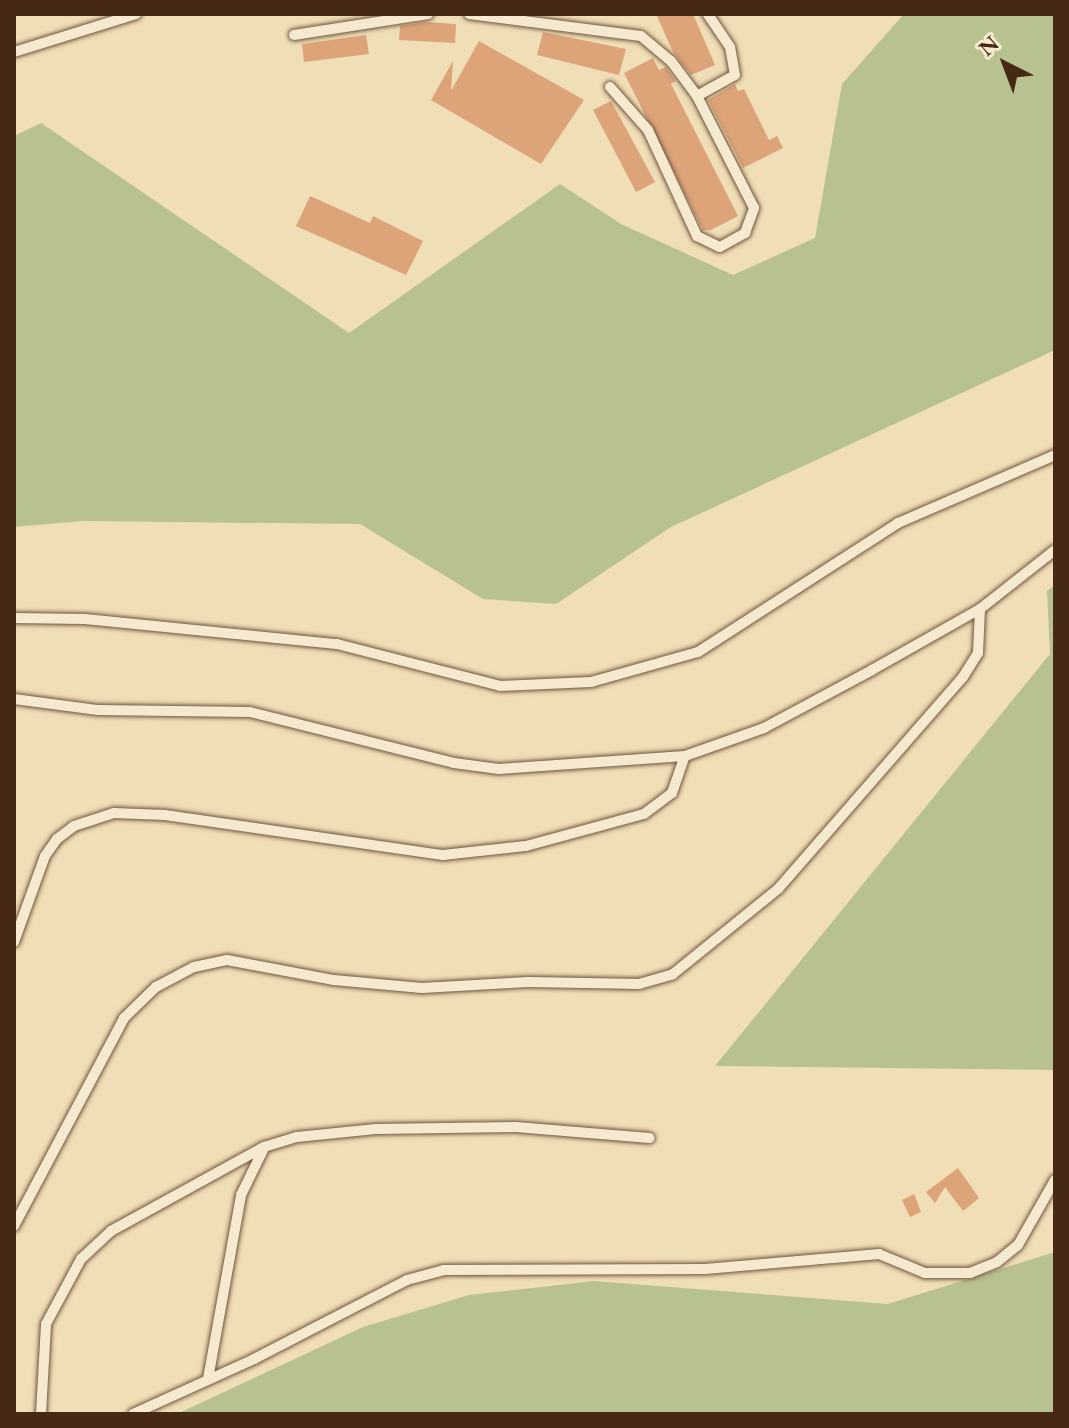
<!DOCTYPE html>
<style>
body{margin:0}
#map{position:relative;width:1069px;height:1428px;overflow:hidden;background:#f0deb7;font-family:"EB Garamond",serif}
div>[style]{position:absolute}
.green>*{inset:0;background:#b7c290}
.building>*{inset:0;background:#dda379}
.roads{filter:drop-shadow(0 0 2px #70563d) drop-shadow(0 0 2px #70563d)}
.minor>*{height:10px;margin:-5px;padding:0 5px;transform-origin:5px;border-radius:5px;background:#f5ead0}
span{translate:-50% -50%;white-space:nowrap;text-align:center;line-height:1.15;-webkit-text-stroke:6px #f5ead0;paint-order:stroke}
.frame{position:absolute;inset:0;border:16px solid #462914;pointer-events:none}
.north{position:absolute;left:965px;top:24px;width:80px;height:80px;-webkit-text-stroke:6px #f5ead0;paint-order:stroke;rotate:318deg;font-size:22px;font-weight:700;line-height:32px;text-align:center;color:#462914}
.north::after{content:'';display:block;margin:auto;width:28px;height:36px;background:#462914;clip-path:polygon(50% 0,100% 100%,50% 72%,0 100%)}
</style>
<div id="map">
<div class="green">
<div style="clip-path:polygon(904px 14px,1055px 14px,1055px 350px,671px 527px,556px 604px,483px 599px,360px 524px,82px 521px,14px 527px,14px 136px,41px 123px,349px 333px,560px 184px,621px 224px,733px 275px,815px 238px,842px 84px)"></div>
<div style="clip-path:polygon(1055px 585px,1055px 1070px,715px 1066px,1050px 654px,1047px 591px)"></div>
<div style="clip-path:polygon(1055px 1252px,1055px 1414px,177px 1414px,363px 1327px,469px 1295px,594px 1281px,888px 1304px)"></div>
</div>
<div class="building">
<div style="clip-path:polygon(656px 14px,693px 14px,715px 65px,691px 75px,673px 52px)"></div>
<div style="clip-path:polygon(426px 22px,456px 24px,455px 43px,399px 40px,400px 26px)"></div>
<div style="clip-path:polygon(543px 32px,626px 49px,619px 75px,537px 55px)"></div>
<div style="clip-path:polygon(366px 35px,369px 54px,304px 62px,302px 44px)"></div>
<div style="clip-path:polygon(479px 41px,584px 100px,541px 164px,431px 100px,453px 61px,451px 91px)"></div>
<div style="clip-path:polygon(653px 58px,659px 70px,666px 67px,676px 81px,671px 84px,738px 216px,711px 230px,703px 230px,624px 73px)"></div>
<div style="clip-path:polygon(735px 84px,738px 91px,744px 89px,769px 140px,777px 136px,783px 148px,743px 168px,708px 100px)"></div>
<div style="clip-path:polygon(611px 101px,655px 182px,636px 192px,593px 110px)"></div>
<div style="clip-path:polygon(310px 196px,370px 223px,373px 216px,423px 241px,406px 275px,296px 226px)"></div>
<div style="clip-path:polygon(958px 1168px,979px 1198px,963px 1211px,945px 1187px,935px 1203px,926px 1192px)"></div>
<div style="clip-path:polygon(914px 1194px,921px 1212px,910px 1217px,902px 1200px)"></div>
</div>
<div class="roads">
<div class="minor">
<div style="left:469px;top:14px;width:173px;rotate:7.3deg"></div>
<div style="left:641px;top:36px;width:39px;rotate:40deg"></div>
<div style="left:671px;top:61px;width:44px;rotate:53.4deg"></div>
<div style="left:697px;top:96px;width:43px;rotate:-28.9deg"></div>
<div style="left:735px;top:75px;width:28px;rotate:-100deg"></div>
<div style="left:730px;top:47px;width:40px;rotate:-124deg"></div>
<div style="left:294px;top:35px;width:136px;rotate:-8.9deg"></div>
<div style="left:14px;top:52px;width:128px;rotate:-17.3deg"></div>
<div style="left:610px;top:87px;width:57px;rotate:48.5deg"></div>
<div style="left:648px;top:130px;width:117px;rotate:65.2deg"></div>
<div style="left:697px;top:236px;width:25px;rotate:26deg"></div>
<div style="left:720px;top:247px;width:29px;rotate:-29deg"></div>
<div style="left:745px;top:233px;width:27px;rotate:-70deg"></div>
<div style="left:754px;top:208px;width:126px;rotate:-117deg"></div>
<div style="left:14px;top:618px;width:71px;rotate:0.8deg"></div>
<div style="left:85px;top:619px;width:253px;rotate:5.7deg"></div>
<div style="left:337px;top:644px;width:168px;rotate:14.4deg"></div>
<div style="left:500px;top:686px;width:91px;rotate:-2.5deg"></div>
<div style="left:591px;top:682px;width:111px;rotate:-15.7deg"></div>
<div style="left:698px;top:652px;width:238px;rotate:-32.8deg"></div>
<div style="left:898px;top:523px;width:171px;rotate:-23.4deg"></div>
<div style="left:14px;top:699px;width:85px;rotate:7.5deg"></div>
<div style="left:98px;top:710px;width:152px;rotate:0.8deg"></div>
<div style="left:250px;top:712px;width:210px;rotate:14deg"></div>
<div style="left:454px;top:763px;width:45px;rotate:7.6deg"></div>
<div style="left:499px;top:769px;width:186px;rotate:-4deg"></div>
<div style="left:14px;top:942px;width:91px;rotate:-70.2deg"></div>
<div style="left:45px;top:856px;width:21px;rotate:-55deg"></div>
<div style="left:57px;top:839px;width:21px;rotate:-37deg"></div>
<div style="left:74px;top:826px;width:42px;rotate:-18deg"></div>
<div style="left:114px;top:813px;width:51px;rotate:2.2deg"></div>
<div style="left:165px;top:815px;width:281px;rotate:8.2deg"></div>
<div style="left:443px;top:855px;width:83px;rotate:-6.2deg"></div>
<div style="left:526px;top:846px;width:122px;rotate:-15.2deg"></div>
<div style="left:644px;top:814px;width:35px;rotate:-37deg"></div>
<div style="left:672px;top:793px;width:39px;rotate:-71deg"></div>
<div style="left:685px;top:756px;width:84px;rotate:-19.5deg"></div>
<div style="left:764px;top:728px;width:123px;rotate:-28.2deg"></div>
<div style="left:872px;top:670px;width:124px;rotate:-29.5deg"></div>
<div style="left:980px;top:609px;width:95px;rotate:-38.2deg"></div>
<div style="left:14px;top:1226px;width:235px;rotate:-62.1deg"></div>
<div style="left:124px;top:1018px;width:45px;rotate:-44.1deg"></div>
<div style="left:156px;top:987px;width:43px;rotate:-27.8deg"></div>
<div style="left:194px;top:967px;width:34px;rotate:-12deg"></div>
<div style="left:227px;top:960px;width:109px;rotate:10.6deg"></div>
<div style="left:334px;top:980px;width:88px;rotate:5.2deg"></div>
<div style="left:422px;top:988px;width:106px;rotate:-3.2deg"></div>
<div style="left:528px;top:982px;width:111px;rotate:1deg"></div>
<div style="left:639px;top:984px;width:35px;rotate:-16deg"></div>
<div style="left:673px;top:974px;width:135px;rotate:-39deg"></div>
<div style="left:778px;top:889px;width:281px;rotate:-48.9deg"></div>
<div style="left:963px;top:677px;width:28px;rotate:-58deg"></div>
<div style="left:978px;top:653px;width:44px;rotate:-87.4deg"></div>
<div style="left:208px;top:1379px;width:187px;rotate:-79.8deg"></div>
<div style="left:241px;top:1195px;width:50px;rotate:-63.9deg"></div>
<div style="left:41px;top:1414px;width:90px;rotate:-86.8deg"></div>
<div style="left:46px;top:1324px;width:74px;rotate:-61.7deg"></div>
<div style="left:81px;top:1259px;width:41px;rotate:-43deg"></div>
<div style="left:111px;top:1231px;width:175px;rotate:-28.8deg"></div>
<div style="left:264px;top:1147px;width:34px;rotate:-17deg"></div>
<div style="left:297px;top:1137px;width:79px;rotate:-5.8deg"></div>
<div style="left:376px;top:1129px;width:140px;rotate:-0.8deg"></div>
<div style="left:516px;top:1127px;width:134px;rotate:4.7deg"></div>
<div style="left:133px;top:1414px;width:133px;rotate:-24.4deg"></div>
<div style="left:254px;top:1359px;width:172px;rotate:-27.3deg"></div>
<div style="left:407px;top:1280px;width:38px;rotate:-15deg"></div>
<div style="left:444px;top:1270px;width:261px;rotate:-0.2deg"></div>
<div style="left:705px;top:1269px;width:175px;rotate:-4.9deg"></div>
<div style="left:879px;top:1254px;width:50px;rotate:22.4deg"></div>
<div style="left:925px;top:1273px;width:45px"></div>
<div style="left:970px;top:1273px;width:29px;rotate:-22deg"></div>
<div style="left:997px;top:1262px;width:27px;rotate:-39deg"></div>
<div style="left:1018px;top:1245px;width:75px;rotate:-60.4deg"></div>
</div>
</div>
<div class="frame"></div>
<div class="north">N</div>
</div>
